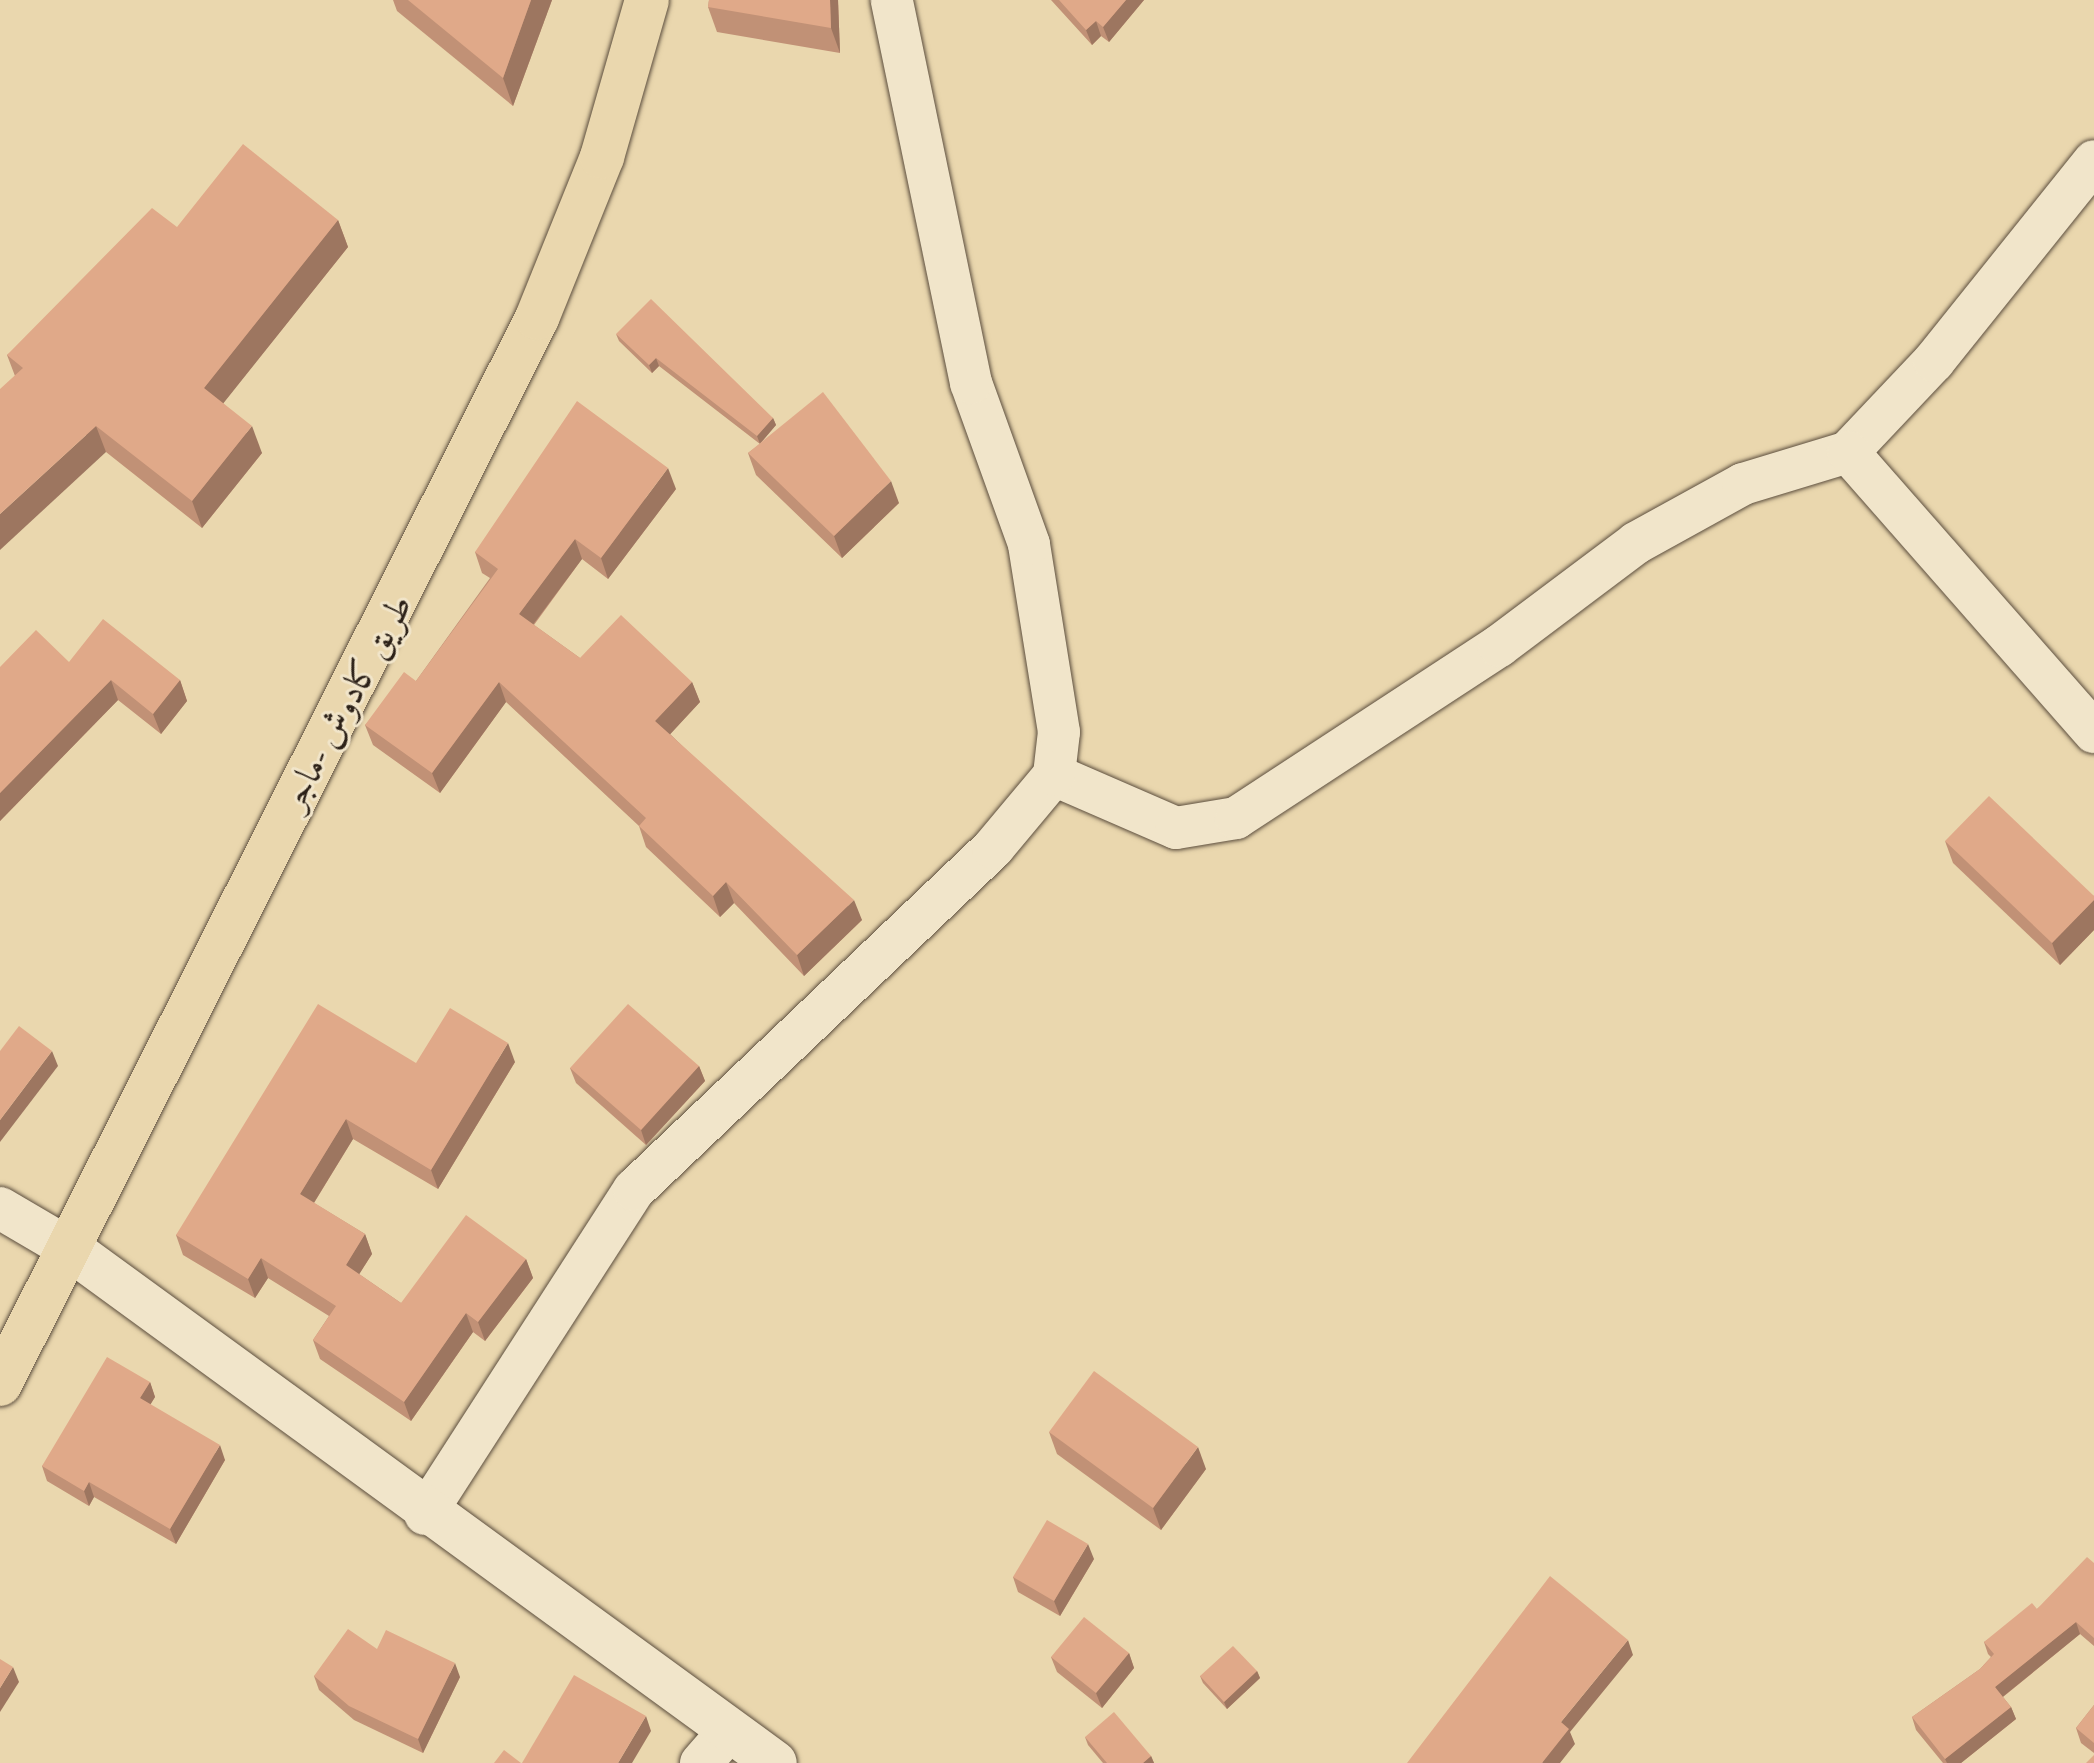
<!DOCTYPE html>
<meta charset="utf-8">
<style>
body{margin:0}
#map{position:relative;width:2094px;height:1763px;overflow:hidden;background:#ead7ae;font-family:"EB Garamond",Amiri,serif}
div>[style]{position:absolute}
.roads{filter:drop-shadow(0 0 2px #5c4e3e) drop-shadow(0 0 2px #5c4e3e)}
.minor>*{height:42px;margin:-21px;padding:0 21px;transform-origin:21px;border-radius:21px;background:#f1e5ca}
.tertiary>*{height:44px;margin:-22px;padding:0 22px;transform-origin:22px;border-radius:22px;background:#f1e5ca}
.trunk>*{height:44px;margin:-22px;padding:0 22px;transform-origin:22px;border-radius:22px;background:#ead7ae}
.wall>*{inset:0;background:#c19176}
.shaded-wall>*{inset:0;background:#9d7660}
.building>*{inset:0;background:#e0a989}
span{translate:-50% -50%;white-space:nowrap;text-align:center;line-height:1.15;-webkit-text-stroke:6px #f1e5ca;paint-order:stroke}
.street-label{font-size:36px;color:#2c2118}
</style>
<div id="map">
<div class="roads">
<div class="minor">
<div style="left:1848px;top:452px;width:125px;rotate:-46.6deg"></div>
<div style="left:1934px;top:361px;width:256px;rotate:-51.3deg"></div>
<div style="left:1054px;top:775px;width:133px;rotate:23.5deg"></div>
<div style="left:1176px;top:828px;width:61px;rotate:-9.5deg"></div>
<div style="left:1236px;top:818px;width:314px;rotate:-33.2deg"></div>
<div style="left:1499px;top:646px;width:171px;rotate:-36.9deg"></div>
<div style="left:1636px;top:543px;width:122px;rotate:-28.9deg"></div>
<div style="left:1743px;top:484px;width:110px;rotate:-16.9deg"></div>
<div style="left:1848px;top:452px;width:373px;rotate:48.7deg"></div>
<div style="left:0;top:1208px;width:81px;rotate:30.4deg"></div>
<div style="left:425px;top:1514px;width:386px;rotate:-57.2deg"></div>
<div style="left:634px;top:1190px;width:496px;rotate:-43.6deg"></div>
<div style="left:993px;top:848px;width:95px;rotate:-50.1deg"></div>
<div style="left:1054px;top:775px;width:43px;rotate:-83.4deg"></div>
<div style="left:1059px;top:732px;width:190px;rotate:-99.1deg"></div>
<div style="left:1029px;top:544px;width:171px;rotate:-109.8deg"></div>
<div style="left:971px;top:383px;width:391px;rotate:-101.7deg"></div>
<div style="left:701px;top:1763px;width:44px;rotate:-48.7deg"></div>
</div>
<div class="tertiary">
<div style="left:70px;top:1249px;width:872px;rotate:36.09deg"></div>
</div>
<div class="trunk">
<div style="left:0;top:1384px;width:1194px;rotate:-63.26deg"></div>
<div style="left:537px;top:318px;width:174px;rotate:-68deg"></div>
<div style="left:602px;top:157px;width:163px;rotate:-74deg"></div>
</div>
</div>
<div class="wall">
<div style="clip-path:polygon(393px 0,552px 0,513px 106px,397px 11px)"></div>
<div style="clip-path:polygon(709px 0,838px 0,840px 53px,717px 32px,708px 7px)"></div>
<div style="clip-path:polygon(1051px 0,1144px 0,1109px 42px,1101px 36px,1092px 45px)"></div>
<div style="clip-path:polygon(338px 220px,348px 247px,223px 403px,262px 453px,202px 528px,106px 452px,15px 376px,7px 355px,177px 227px)"></div>
<div style="clip-path:polygon(616px 334px,773px 418px,776px 425px,760px 443px,899px 503px,842px 558px,756px 475px,748px 453px,760px 444px,659px 366px,652px 373px,619px 341px)"></div>
<div style="clip-path:polygon(676px 489px,608px 579px,582px 559px,534px 625px,580px 658px,692px 682px,700px 702px,670px 734px,862px 920px,804px 976px,734px 903px,720px 917px,646px 847px,639px 826px,506px 702px,440px 793px,373px 745px,365px 725px,416px 681px,490px 578px,482px 573px,475px 552px)"></div>
<div style="clip-path:polygon(69px 662px,180px 680px,187px 701px,161px 734px,118px 700px,0 821px,0 667px)"></div>
<div style="clip-path:polygon(1945px 841px,2094px 896px,2094px 930px,2060px 965px,1953px 863px)"></div>
<div style="clip-path:polygon(515px 1062px,438px 1189px,353px 1139px,314px 1203px,365px 1234px,372px 1254px,359px 1274px,401px 1303px,526px 1259px,533px 1278px,485px 1341px,473px 1332px,411px 1421px,320px 1359px,313px 1340px,329px 1316px,268px 1278px,255px 1298px,183px 1255px,176px 1235px,416px 1063px)"></div>
<div style="clip-path:polygon(699px 1066px,705px 1081px,646px 1145px,576px 1083px,570px 1068px)"></div>
<div style="clip-path:polygon(150px 1382px,155px 1397px,150px 1405px,225px 1460px,176px 1544px,94px 1497px,89px 1506px,47px 1481px,42px 1466px)"></div>
<div style="clip-path:polygon(1049px 1432px,1206px 1469px,1161px 1530px,1057px 1454px)"></div>
<div style="clip-path:polygon(1094px 1559px,1060px 1616px,1018px 1592px,1013px 1577px)"></div>
<div style="clip-path:polygon(2094px 1563px,2094px 1646px,2080px 1634px,2003px 1697px,2011px 1707px,2016px 1719px,1961px 1763px,1943px 1763px,1916px 1730px,1912px 1717px,1980px 1669px,1991px 1657px,1988px 1654px,1984px 1642px,2037px 1609px)"></div>
<div style="clip-path:polygon(377px 1649px,460px 1677px,423px 1753px,354px 1720px,319px 1690px,314px 1676px)"></div>
<div style="clip-path:polygon(1129px 1653px,1134px 1668px,1102px 1708px,1057px 1672px,1051px 1657px)"></div>
<div style="clip-path:polygon(1257px 1671px,1260px 1678px,1227px 1709px,1203px 1683px,1200px 1676px)"></div>
<div style="clip-path:polygon(2094px 1705px,2094px 1753px,2081px 1743px,2076px 1728px)"></div>
<div style="clip-path:polygon(1085px 1737px,1151px 1756px,1154px 1763px,1103px 1763px,1088px 1745px)"></div>
</div>
<div class="shaded-wall">
<div style="clip-path:polygon(531px 0,552px 0,513px 106px,503px 78px)"></div>
<div style="clip-path:polygon(830px 0,838px 0,840px 53px,831px 28px)"></div>
<div style="clip-path:polygon(1126px 0,1144px 0,1109px 42px,1103px 27px)"></div>
<div style="clip-path:polygon(1096px 21px,1101px 36px,1092px 45px,1086px 30px)"></div>
<div style="clip-path:polygon(338px 220px,348px 247px,214px 415px,204px 388px)"></div>
<div style="clip-path:polygon(656px 358px,659px 366px,652px 373px,649px 365px)"></div>
<div style="clip-path:polygon(773px 418px,776px 425px,760px 444px,757px 436px)"></div>
<div style="clip-path:polygon(96px 426px,106px 452px,0 550px,0 514px)"></div>
<div style="clip-path:polygon(252px 426px,262px 453px,202px 528px,192px 501px)"></div>
<div style="clip-path:polygon(668px 468px,676px 489px,608px 579px,601px 558px)"></div>
<div style="clip-path:polygon(891px 481px,899px 503px,842px 558px,834px 536px)"></div>
<div style="clip-path:polygon(575px 539px,582px 559px,526px 634px,519px 614px)"></div>
<div style="clip-path:polygon(111px 680px,118px 700px,0 821px,0 793px)"></div>
<div style="clip-path:polygon(180px 680px,187px 701px,161px 734px,153px 714px)"></div>
<div style="clip-path:polygon(499px 682px,506px 702px,440px 793px,432px 773px)"></div>
<div style="clip-path:polygon(692px 682px,700px 702px,663px 742px,655px 721px)"></div>
<div style="clip-path:polygon(726px 882px,734px 903px,720px 917px,713px 896px)"></div>
<div style="clip-path:polygon(854px 900px,862px 920px,804px 976px,797px 955px)"></div>
<div style="clip-path:polygon(2094px 900px,2094px 930px,2060px 965px,2052px 943px)"></div>
<div style="clip-path:polygon(508px 1043px,515px 1062px,438px 1189px,431px 1170px)"></div>
<div style="clip-path:polygon(52px 1051px,58px 1066px,0 1142px,0 1120px)"></div>
<div style="clip-path:polygon(699px 1066px,705px 1081px,646px 1145px,641px 1130px)"></div>
<div style="clip-path:polygon(346px 1119px,353px 1139px,307px 1214px,300px 1194px)"></div>
<div style="clip-path:polygon(365px 1234px,372px 1254px,353px 1284px,346px 1265px)"></div>
<div style="clip-path:polygon(261px 1258px,268px 1278px,255px 1298px,248px 1279px)"></div>
<div style="clip-path:polygon(526px 1259px,533px 1278px,485px 1341px,478px 1322px)"></div>
<div style="clip-path:polygon(466px 1313px,473px 1332px,411px 1421px,404px 1402px)"></div>
<div style="clip-path:polygon(150px 1382px,155px 1397px,145px 1413px,140px 1398px)"></div>
<div style="clip-path:polygon(220px 1445px,225px 1460px,176px 1544px,170px 1529px)"></div>
<div style="clip-path:polygon(1198px 1447px,1206px 1469px,1161px 1530px,1153px 1508px)"></div>
<div style="clip-path:polygon(89px 1482px,94px 1497px,89px 1506px,84px 1491px)"></div>
<div style="clip-path:polygon(1088px 1544px,1094px 1559px,1060px 1616px,1054px 1601px)"></div>
<div style="clip-path:polygon(2076px 1622px,2080px 1634px,2000px 1699px,1995px 1687px)"></div>
<div style="clip-path:polygon(1628px 1640px,1633px 1655px,1570px 1732px,1575px 1744px,1560px 1763px,1542px 1763px,1561px 1722px)"></div>
<div style="clip-path:polygon(1129px 1653px,1134px 1668px,1102px 1708px,1096px 1693px)"></div>
<div style="clip-path:polygon(455px 1663px,460px 1677px,423px 1753px,418px 1739px)"></div>
<div style="clip-path:polygon(13px 1667px,19px 1682px,0 1712px,0 1688px)"></div>
<div style="clip-path:polygon(1257px 1671px,1260px 1678px,1227px 1709px,1224px 1702px)"></div>
<div style="clip-path:polygon(2011px 1707px,2016px 1719px,1961px 1763px,1947px 1763px,1945px 1759px)"></div>
<div style="clip-path:polygon(646px 1716px,651px 1731px,632px 1763px,618px 1763px)"></div>
<div style="clip-path:polygon(1151px 1756px,1154px 1763px,1143px 1763px)"></div>
</div>
<div class="building">
<div style="clip-path:polygon(408px 0,531px 0,503px 78px)"></div>
<div style="clip-path:polygon(709px 0,830px 0,831px 28px,708px 7px)"></div>
<div style="clip-path:polygon(1059px 0,1126px 0,1103px 27px,1096px 21px,1086px 30px)"></div>
<div style="clip-path:polygon(243px 144px,338px 220px,204px 388px,252px 426px,192px 501px,96px 426px,0 514px,0 389px,23px 368px,7px 355px,152px 208px,177px 227px)"></div>
<div style="clip-path:polygon(651px 299px,773px 418px,757px 436px,656px 358px,649px 365px,616px 334px)"></div>
<div style="clip-path:polygon(823px 392px,891px 481px,834px 536px,748px 453px)"></div>
<div style="clip-path:polygon(577px 401px,668px 468px,601px 558px,575px 539px,519px 614px,580px 658px,621px 615px,692px 682px,655px 721px,854px 900px,797px 955px,726px 882px,713px 896px,639px 826px,646px 818px,499px 682px,432px 773px,365px 725px,404px 672px,416px 681px,498px 569px,475px 552px)"></div>
<div style="clip-path:polygon(103px 619px,180px 680px,153px 714px,111px 680px,0 793px,0 667px,36px 630px,69px 662px)"></div>
<div style="clip-path:polygon(1989px 796px,2094px 896px,2094px 900px,2052px 943px,1945px 841px)"></div>
<div style="clip-path:polygon(318px 1004px,416px 1063px,450px 1008px,508px 1043px,431px 1170px,346px 1119px,300px 1194px,365px 1234px,346px 1265px,401px 1303px,466px 1215px,526px 1259px,478px 1322px,466px 1313px,404px 1402px,313px 1340px,336px 1306px,261px 1258px,248px 1279px,176px 1235px)"></div>
<div style="clip-path:polygon(628px 1004px,699px 1066px,641px 1130px,570px 1068px)"></div>
<div style="clip-path:polygon(19px 1026px,52px 1051px,0 1120px,0 1051px)"></div>
<div style="clip-path:polygon(107px 1357px,150px 1382px,140px 1398px,220px 1445px,170px 1529px,89px 1482px,84px 1491px,42px 1466px)"></div>
<div style="clip-path:polygon(1094px 1371px,1198px 1447px,1153px 1508px,1049px 1432px)"></div>
<div style="clip-path:polygon(1047px 1520px,1088px 1544px,1054px 1601px,1013px 1577px)"></div>
<div style="clip-path:polygon(2087px 1557px,2094px 1563px,2094px 1638px,2076px 1622px,1995px 1687px,2011px 1707px,1945px 1759px,1912px 1717px,1980px 1669px,1994px 1654px,1984px 1642px,2032px 1603px,2037px 1609px)"></div>
<div style="clip-path:polygon(1550px 1576px,1628px 1640px,1561px 1722px,1569px 1729px,1542px 1763px,1407px 1763px)"></div>
<div style="clip-path:polygon(1084px 1617px,1129px 1653px,1096px 1693px,1051px 1657px)"></div>
<div style="clip-path:polygon(348px 1629px,377px 1649px,386px 1630px,455px 1663px,418px 1739px,349px 1706px,314px 1676px)"></div>
<div style="clip-path:polygon(1233px 1646px,1257px 1671px,1224px 1702px,1200px 1676px)"></div>
<div style="clip-path:polygon(0 1659px,13px 1667px,0 1688px)"></div>
<div style="clip-path:polygon(574px 1675px,646px 1716px,618px 1763px,522px 1763px)"></div>
<div style="clip-path:polygon(2094px 1705px,2094px 1743px,2076px 1728px)"></div>
<div style="clip-path:polygon(1114px 1712px,1151px 1756px,1143px 1763px,1107px 1763px,1085px 1737px)"></div>
<div style="clip-path:polygon(504px 1750px,521px 1763px,494px 1763px)"></div>
<div style="clip-path:polygon(2094px 1755px,2094px 1763px,2086px 1763px)"></div>
</div>
<div class="street-label">
<span style="left:346px;top:702px;rotate:-62deg">طريق كادوش -ماجر</span>
</div>
</div>
